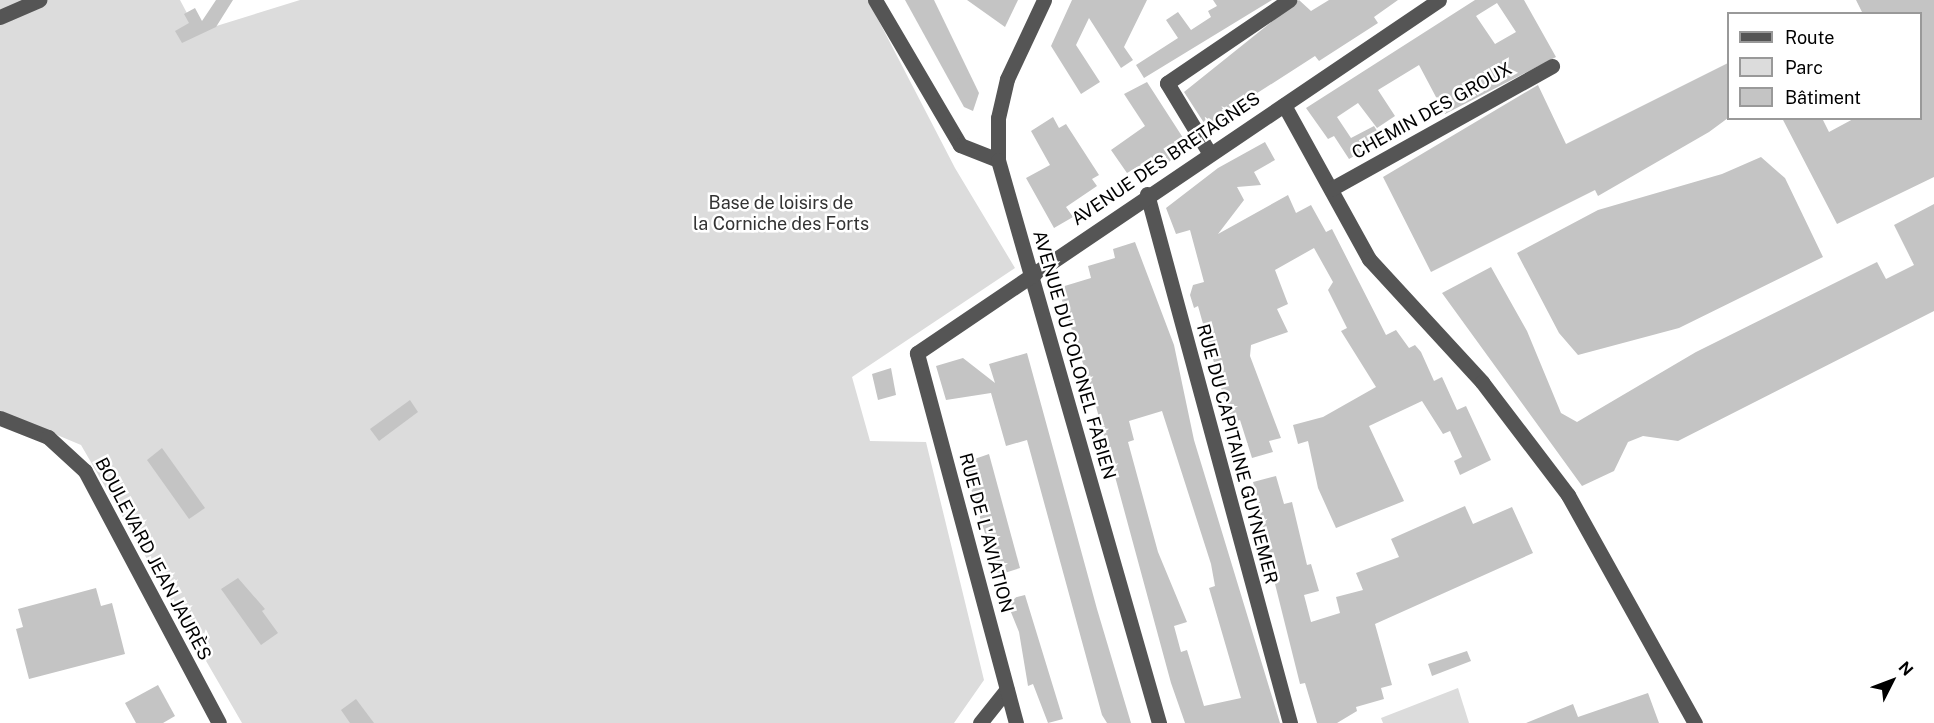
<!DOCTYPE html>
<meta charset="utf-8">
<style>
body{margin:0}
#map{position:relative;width:1934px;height:723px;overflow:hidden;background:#fff;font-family:"Public Sans",sans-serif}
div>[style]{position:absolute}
.green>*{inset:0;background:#dcdcdc}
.building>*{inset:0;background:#c4c4c4}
.minor>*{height:15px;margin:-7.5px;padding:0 7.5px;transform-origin:7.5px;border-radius:7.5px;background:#555}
span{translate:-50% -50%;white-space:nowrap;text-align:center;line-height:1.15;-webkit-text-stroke:5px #fff;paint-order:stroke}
.street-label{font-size:18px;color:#000}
.park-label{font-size:18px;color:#333}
.legend{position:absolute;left:1727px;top:12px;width:195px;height:108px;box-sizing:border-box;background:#fff;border:2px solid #999;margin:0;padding:8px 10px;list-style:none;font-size:18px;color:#000}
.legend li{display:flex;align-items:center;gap:12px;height:30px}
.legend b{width:30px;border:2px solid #999}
.north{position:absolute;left:1862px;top:651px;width:60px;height:60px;-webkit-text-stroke:4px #fff;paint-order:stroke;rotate:48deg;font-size:16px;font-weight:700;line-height:24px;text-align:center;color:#000}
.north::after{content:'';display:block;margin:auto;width:21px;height:27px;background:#000;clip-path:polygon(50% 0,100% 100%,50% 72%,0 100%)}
</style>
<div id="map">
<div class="green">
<div style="clip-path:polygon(0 0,180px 0,197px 32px,300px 0,868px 0,955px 168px,1015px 268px,852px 377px,870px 441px,926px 442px,984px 680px,954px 723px,242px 723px,81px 445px,0 411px)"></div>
<div style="clip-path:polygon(1458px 688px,1469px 723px,1383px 723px,1381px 718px)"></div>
</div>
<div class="building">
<div style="clip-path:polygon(216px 0,233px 0,216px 27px,182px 43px,175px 31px,189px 23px,184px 14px,195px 8px,202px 21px)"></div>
<div style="clip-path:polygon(905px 0,934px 0,979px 93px,973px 111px,964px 107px)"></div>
<div style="clip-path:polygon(967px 0,1018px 0,1005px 27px)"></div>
<div style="clip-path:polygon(1072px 0,1147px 0,1124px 47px,1133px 60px,1121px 68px,1089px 18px,1076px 45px,1100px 82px,1081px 94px,1051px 46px)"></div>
<div style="clip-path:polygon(1213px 0,1272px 0,1144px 78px,1136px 65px,1178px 38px,1166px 20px,1178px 12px,1191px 30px,1211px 17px,1208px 11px,1217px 6px)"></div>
<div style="clip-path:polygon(1299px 0,1311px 11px,1329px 0,1398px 0,1374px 17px,1378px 23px,1319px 61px,1315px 56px,1206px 126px,1184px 92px)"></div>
<div style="clip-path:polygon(evenodd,1475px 0,1524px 0,1556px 57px,1445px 114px,1419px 65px,1378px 90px,1395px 116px,1377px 128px,1358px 103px,1337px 117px,1351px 138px,1374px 126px,1383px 140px,1349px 159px,1334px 136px,1328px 139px,1306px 108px,1475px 0,1497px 3px,1516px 32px,1495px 44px,1476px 16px,1497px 3px)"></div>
<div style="clip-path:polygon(1856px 0,1934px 0,1934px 177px,1837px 224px,1782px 118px,1822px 118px,1829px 132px,1855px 118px,1920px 118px,1920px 14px,1863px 14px)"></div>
<div style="clip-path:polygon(1728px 63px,1728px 118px,1709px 132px,1598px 196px,1595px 190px,1431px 272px,1383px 177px,1538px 85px,1566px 144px)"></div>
<div style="clip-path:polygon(1147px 82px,1187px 144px,1169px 162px,1165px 156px,1155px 157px,1127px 173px,1111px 150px,1145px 126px,1124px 94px)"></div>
<div style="clip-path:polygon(1053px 117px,1059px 128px,1066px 124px,1099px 175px,1092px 179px,1097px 186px,1066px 207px,1073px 217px,1054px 228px,1026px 178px,1050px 165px,1031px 131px)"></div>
<div style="clip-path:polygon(1265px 142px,1275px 160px,1254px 172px,1261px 185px,1237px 187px,1244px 200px,1218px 234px,1288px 195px,1296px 213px,1311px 205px,1326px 232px,1332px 229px,1386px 335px,1396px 330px,1409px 348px,1415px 345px,1421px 352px,1434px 381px,1442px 377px,1457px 410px,1466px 406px,1491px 460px,1460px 475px,1454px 461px,1462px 457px,1450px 431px,1443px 434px,1422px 401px,1369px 426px,1404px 501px,1336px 528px,1318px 488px,1308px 441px,1298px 444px,1293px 425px,1323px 417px,1376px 387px,1341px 331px,1347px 328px,1328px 290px,1333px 282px,1314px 248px,1275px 270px,1288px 304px,1277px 309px,1288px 332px,1251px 345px,1250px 356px,1281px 438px,1269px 441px,1273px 452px,1252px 458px,1240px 420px,1231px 423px,1198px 306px,1194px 308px,1190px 295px,1193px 285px,1204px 282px,1190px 230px,1176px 234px,1166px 208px,1218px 168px)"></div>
<div style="clip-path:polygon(1761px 157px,1785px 178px,1823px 257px,1679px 328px,1578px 355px,1559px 333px,1517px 253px,1598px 210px,1722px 174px)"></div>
<div style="clip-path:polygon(1934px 204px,1934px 311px,1678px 441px,1643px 436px,1628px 442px,1614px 471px,1582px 486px,1442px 293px,1491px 267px,1527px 331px,1561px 413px,1577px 422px,1696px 352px,1877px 262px,1886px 279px,1914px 265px,1894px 225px)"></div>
<div style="clip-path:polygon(evenodd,1135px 242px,1174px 345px,1194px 440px,1280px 723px,1185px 723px,1171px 683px,1091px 388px,1058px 288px,1091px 278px,1088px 266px,1115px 258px,1113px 249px,1135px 242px,1162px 411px,1211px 564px,1215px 586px,1209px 588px,1241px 698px,1204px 706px,1187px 650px,1181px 652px,1174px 626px,1187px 622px,1158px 552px,1128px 442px,1134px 440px,1129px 421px,1162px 411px)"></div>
<div style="clip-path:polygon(1027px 353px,1097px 609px,1131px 723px,1107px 723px,1102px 715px,1027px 440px,1006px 446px,991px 393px,946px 400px,936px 366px,963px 358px,995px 383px,989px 364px)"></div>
<div style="clip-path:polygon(891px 368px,896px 395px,878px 400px,872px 374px)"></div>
<div style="clip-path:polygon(410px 400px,418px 412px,379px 441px,370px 429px)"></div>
<div style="clip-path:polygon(162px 448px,205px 508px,189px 519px,147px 460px)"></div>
<div style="clip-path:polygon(989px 454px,1020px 568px,998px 575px,963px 463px)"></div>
<div style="clip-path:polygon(1276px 476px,1284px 504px,1292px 502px,1307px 565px,1311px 564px,1319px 591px,1304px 595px,1311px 622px,1340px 613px,1336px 597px,1363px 590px,1356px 573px,1399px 557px,1391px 539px,1465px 506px,1473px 524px,1512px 507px,1533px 553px,1375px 624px,1392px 685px,1381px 688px,1384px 699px,1356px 707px,1357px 711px,1337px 723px,1317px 723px,1305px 683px,1300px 684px,1257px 512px,1261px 511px,1253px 482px)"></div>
<div style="clip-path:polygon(238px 578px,265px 609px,262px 611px,278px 633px,261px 645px,221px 589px)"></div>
<div style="clip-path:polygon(96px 588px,101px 606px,112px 603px,125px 654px,29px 679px,16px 629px,23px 627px,18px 609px)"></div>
<div style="clip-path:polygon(1025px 595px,1063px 719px,1048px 723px,1033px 684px,1028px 686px,1019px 632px,1006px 600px)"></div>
<div style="clip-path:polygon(1467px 651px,1471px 661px,1432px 676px,1428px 664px)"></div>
<div style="clip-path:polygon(158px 685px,175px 716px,163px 723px,136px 723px,125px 703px)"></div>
<div style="clip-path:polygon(1648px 693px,1659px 723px,1526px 723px,1573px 704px,1578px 717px)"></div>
<div style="clip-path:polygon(356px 699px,374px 723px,350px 723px,341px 710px)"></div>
</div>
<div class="minor">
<div style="left:875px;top:0;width:168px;rotate:59.6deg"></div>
<div style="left:960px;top:145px;width:41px;rotate:21.5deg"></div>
<div style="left:1044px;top:0;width:87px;rotate:115.1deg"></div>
<div style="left:1007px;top:79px;width:40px;rotate:103deg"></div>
<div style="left:998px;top:118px;width:42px;rotate:90deg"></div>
<div style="left:998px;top:160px;width:586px;rotate:74.04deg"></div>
<div style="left:0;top:17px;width:43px;rotate:-23.6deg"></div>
<div style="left:1284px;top:105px;width:176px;rotate:61.1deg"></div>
<div style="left:1369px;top:259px;width:167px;rotate:47.4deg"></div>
<div style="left:1482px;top:382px;width:142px;rotate:52.7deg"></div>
<div style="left:1568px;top:495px;width:261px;rotate:60.9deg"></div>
<div style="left:1210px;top:154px;width:83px;rotate:-121.2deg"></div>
<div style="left:1167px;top:83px;width:148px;rotate:-34.2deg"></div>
<div style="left:1331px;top:189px;width:253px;rotate:-29.1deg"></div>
<div style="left:1147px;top:194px;width:548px;rotate:74.87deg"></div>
<div style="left:0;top:418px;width:52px;rotate:21.6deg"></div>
<div style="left:48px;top:437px;width:50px;rotate:42.6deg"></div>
<div style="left:85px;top:471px;width:285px;rotate:62deg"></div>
<div style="left:980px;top:723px;width:43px;rotate:-51.5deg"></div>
<div style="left:1016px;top:723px;width:383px;rotate:-105deg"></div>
<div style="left:917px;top:353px;width:630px;rotate:-34.07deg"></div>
</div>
<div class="street-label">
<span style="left:1432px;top:111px;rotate:-29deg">CHEMIN DES GROUX</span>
<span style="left:1166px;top:159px;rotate:-34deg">AVENUE DES BRETAGNES</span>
<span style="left:1074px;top:355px;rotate:74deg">AVENUE DU COLONEL FABIEN</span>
<span style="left:1237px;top:454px;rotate:75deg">RUE DU CAPITAINE GUYNEMER</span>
<span style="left:986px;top:533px;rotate:75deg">RUE DE L'AVIATION</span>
<span style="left:153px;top:559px;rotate:62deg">BOULEVARD JEAN JAURÈS</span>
</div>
<div class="park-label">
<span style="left:781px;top:214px">Base de loisirs de<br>la Corniche des Forts</span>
</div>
<ul class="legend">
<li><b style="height:8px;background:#555"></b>Route</li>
<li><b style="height:16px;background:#dcdcdc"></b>Parc</li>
<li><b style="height:16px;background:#c4c4c4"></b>Bâtiment</li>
</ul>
<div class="north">N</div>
</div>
